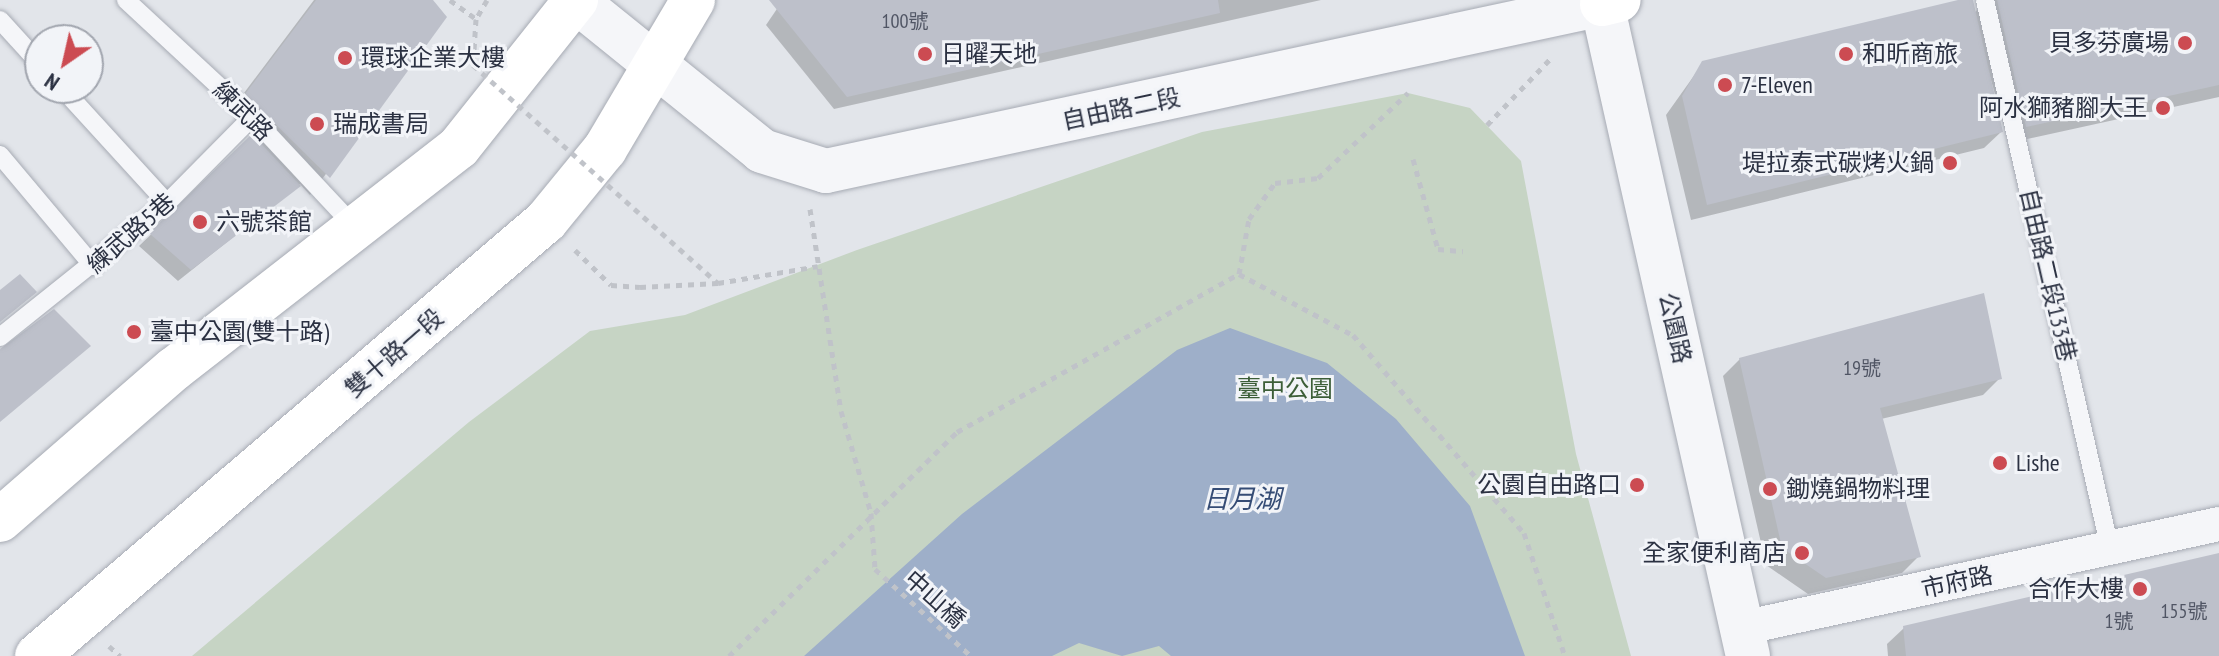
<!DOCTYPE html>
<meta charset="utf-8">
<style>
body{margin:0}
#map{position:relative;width:2219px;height:656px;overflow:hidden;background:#e2e5ea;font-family:"PT Sans Narrow","Noto Sans TC",sans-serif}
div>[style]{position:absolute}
.green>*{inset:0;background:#c6d4c4}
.water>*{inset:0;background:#9eafc9}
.shadow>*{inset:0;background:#0003}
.building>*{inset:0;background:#bdc0ca}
.path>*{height:5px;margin-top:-2.5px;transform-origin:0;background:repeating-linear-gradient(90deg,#c0c3c9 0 6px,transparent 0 12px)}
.roads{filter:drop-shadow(0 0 2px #a7abb4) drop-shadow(0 0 2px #a7abb4)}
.service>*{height:18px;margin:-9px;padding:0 9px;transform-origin:9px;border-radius:9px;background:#f5f6f9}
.minor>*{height:34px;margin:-17px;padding:0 17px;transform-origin:17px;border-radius:17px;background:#f5f6f9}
.tertiary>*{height:44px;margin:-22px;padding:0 22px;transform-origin:22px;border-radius:22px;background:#f5f6f9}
.secondary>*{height:44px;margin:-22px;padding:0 22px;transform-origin:22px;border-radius:22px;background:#fff}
.path-bridge>*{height:5px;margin-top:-2.5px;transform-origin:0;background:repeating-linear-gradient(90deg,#c0c3c9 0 6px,transparent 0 12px)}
.dots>*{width:22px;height:22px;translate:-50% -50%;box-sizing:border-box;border:4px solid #f2f4f8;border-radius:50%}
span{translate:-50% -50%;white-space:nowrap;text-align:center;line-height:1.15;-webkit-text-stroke:6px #f2f4f8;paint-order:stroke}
.number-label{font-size:20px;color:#505564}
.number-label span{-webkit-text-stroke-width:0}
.poi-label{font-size:24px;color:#2b3142}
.right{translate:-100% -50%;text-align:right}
.left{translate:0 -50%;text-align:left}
.street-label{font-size:24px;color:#2b3142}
.park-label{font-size:24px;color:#3c5e38}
.water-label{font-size:26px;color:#354c75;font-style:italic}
.north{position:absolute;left:24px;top:24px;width:80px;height:80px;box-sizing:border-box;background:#f2f4f8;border:2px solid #a2a6af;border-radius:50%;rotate:214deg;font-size:22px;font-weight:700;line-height:32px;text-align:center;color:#2b3142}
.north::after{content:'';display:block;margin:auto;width:28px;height:36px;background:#cc4b52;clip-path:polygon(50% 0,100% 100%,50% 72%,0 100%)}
</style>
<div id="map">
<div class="green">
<div style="clip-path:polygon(1408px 93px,1470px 108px,1521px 161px,1576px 454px,1631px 656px,192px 656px,469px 422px,590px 331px,685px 315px,857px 250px,1202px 132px)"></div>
</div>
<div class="water">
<div style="clip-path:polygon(1230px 328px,1327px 363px,1396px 419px,1470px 506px,1525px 656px,1171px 656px,1159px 646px,1122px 656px,1079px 643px,1052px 656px,804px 656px,962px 514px,1177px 350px)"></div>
</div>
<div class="shadow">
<div style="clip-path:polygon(314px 0,431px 0,445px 17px,310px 195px,300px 184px,178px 281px,139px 246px,252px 137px,229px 113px)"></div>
<div style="clip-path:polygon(783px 0,1321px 0,834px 109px,766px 25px)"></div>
<div style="clip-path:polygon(1967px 0,1972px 0,1975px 12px,1988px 0,2219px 0,2219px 97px,2009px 143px,1985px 59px,2001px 132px,1984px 148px,1691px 220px,1666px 115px,1703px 63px)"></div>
<div style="clip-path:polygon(1740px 359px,2000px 378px,1983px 395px,1881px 419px,1919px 556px,1902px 573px,1808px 594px,1766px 565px,1723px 376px)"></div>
<div style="clip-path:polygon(2219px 555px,2219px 656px,1888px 656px,1887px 644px,1904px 628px)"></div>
</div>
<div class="building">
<div style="clip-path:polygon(316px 0,433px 0,447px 17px,330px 178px,245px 94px)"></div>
<div style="clip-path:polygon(769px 0,1218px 0,1220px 13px,847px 97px)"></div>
<div style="clip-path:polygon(1958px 0,1973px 0,2003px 132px,1707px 205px,1682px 96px,1702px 61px)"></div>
<div style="clip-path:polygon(1997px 0,2219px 0,2219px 85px,2026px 127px)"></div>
<div style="clip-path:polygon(252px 134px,301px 186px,191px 270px,149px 233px)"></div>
<div style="clip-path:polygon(20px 274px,37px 292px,0 322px,0 290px)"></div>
<div style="clip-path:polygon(1984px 293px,2002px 379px,1880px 408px,1921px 557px,1826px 578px,1782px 548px,1739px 358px)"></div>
<div style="clip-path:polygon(54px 309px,91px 346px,0 422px,0 349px)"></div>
<div style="clip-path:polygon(2219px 553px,2219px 656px,1906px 656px,1903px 626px)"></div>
</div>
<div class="path">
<div style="left:450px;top:0;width:32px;rotate:36deg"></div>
<div style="left:1487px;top:125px;width:94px;rotate:-46.3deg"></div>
<div style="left:1413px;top:159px;width:93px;rotate:74.5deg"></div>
<div style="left:1438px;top:249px;width:25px;rotate:5deg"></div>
<div style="left:810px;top:209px;width:204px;rotate:81.3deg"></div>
<div style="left:841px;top:411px;width:106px;rotate:73.6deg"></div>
<div style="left:871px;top:513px;width:56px;rotate:85.9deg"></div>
<div style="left:875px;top:569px;width:130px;rotate:42.2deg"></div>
<div style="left:575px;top:250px;width:50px;rotate:44.2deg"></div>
<div style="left:611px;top:285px;width:29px;rotate:4deg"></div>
<div style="left:640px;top:287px;width:78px;rotate:-2.9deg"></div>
<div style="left:718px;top:283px;width:101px;rotate:-9.6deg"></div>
<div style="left:1239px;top:274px;width:56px;rotate:-79.7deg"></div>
<div style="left:1249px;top:219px;width:44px;rotate:-54.2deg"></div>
<div style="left:1275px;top:183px;width:43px;rotate:-6.6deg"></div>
<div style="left:1318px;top:178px;width:124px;rotate:-43.4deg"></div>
<div style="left:109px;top:646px;width:15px;rotate:42deg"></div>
<div style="left:729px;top:656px;width:320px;rotate:-44.5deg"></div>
<div style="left:957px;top:432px;width:323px;rotate:-29.3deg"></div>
<div style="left:1239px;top:274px;width:129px;rotate:28.2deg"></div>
<div style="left:1353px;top:335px;width:262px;rotate:49.2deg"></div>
<div style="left:1524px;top:533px;width:130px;rotate:71.6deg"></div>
</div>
<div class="roads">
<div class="service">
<div style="left:126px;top:0;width:172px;rotate:42.9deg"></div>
<div style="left:252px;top:117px;width:152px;rotate:46.9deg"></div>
<div style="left:1985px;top:0;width:563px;rotate:77.17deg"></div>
<div style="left:0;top:20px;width:59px;rotate:47.7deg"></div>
<div style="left:62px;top:88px;width:156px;rotate:47.6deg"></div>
<div style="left:0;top:155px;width:145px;rotate:50deg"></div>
<div style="left:0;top:337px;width:214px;rotate:-38.7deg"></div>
<div style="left:167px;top:203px;width:121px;rotate:-45.3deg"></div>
</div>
<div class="minor">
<div style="left:1742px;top:628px;width:488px;rotate:-12.3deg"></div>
</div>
<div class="tertiary">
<div style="left:575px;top:0;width:240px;rotate:38.9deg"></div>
<div style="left:762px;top:151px;width:67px;rotate:17.4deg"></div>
<div style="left:826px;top:171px;width:794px;rotate:-12.15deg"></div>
<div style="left:1602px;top:4px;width:668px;rotate:77.38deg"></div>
</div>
<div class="secondary">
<div style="left:1602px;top:4px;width:17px;rotate:-13deg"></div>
<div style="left:0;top:520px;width:230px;rotate:-41deg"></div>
<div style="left:174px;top:369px;width:361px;rotate:-37.9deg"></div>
<div style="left:459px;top:147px;width:188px;rotate:-51.5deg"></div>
<div style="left:37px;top:656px;width:670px;rotate:-40.52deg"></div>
<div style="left:546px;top:221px;width:93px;rotate:-50.7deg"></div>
<div style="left:605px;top:149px;width:173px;rotate:-59.4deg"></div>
</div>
</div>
<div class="path-bridge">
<div style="left:487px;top:0;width:22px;rotate:120deg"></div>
<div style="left:476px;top:19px;width:46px;rotate:93.7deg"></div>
<div style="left:473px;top:65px;width:328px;rotate:41.7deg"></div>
</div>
<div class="dots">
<div style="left:2185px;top:43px;background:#cc4b52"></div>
<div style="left:925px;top:54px;background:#cc4b52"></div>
<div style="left:1846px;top:54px;background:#cc4b52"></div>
<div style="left:345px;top:58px;background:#cc4b52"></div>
<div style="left:1725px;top:85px;background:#cc4b52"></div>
<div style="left:2163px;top:108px;background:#cc4b52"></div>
<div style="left:317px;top:124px;background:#cc4b52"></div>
<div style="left:1950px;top:163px;background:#cc4b52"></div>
<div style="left:200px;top:222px;background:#cc4b52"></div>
<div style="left:134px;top:332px;background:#cc4b52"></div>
<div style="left:2000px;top:463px;background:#cc4b52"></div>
<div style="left:1637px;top:485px;background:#cc4b52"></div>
<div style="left:1770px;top:489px;background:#cc4b52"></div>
<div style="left:1802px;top:553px;background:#cc4b52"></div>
<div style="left:2140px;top:589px;background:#cc4b52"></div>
</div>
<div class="number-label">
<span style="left:905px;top:21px">100號</span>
<span style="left:1862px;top:368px">19號</span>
<span style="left:2184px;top:611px">155號</span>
<span style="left:2119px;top:621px">1號</span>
</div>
<div class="poi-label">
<span class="right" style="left:2169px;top:43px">貝多芬廣場</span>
<span class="left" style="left:941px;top:54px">日曜天地</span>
<span class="left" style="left:1862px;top:54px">和昕商旅</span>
<span class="left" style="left:361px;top:58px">環球企業大樓</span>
<span class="left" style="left:1741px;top:85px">7-Eleven</span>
<span class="right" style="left:2147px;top:108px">阿水獅豬腳大王</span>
<span class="left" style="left:333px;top:124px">瑞成書局</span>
<span class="right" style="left:1934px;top:163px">堤拉泰式碳烤火鍋</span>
<span class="left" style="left:216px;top:222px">六號茶館</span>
<span class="left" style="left:150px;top:332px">臺中公園(雙十路)</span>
<span class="left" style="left:2016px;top:463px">Lishe</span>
<span class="right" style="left:1621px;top:485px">公園自由路口</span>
<span class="left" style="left:1786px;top:489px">鋤燒鍋物料理</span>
<span class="right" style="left:1786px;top:553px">全家便利商店</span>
<span class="right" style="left:2124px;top:589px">合作大樓</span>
</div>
<div class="street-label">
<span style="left:1121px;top:109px;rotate:-12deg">自由路二段</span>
<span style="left:243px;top:111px;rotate:45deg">練武路</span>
<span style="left:131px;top:233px;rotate:-41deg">練武路5巷</span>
<span style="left:2048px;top:275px;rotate:77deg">自由路二段133巷</span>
<span style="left:1675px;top:328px;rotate:77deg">公園路</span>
<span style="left:394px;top:353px;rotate:-41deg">雙十路一段</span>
<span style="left:1957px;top:582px;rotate:-12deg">市府路</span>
<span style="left:935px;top:599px;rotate:42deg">中山橋</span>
</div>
<div class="park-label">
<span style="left:1285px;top:389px">臺中公園</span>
</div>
<div class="water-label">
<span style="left:1242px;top:499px">日月湖</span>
</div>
<div class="north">N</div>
</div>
